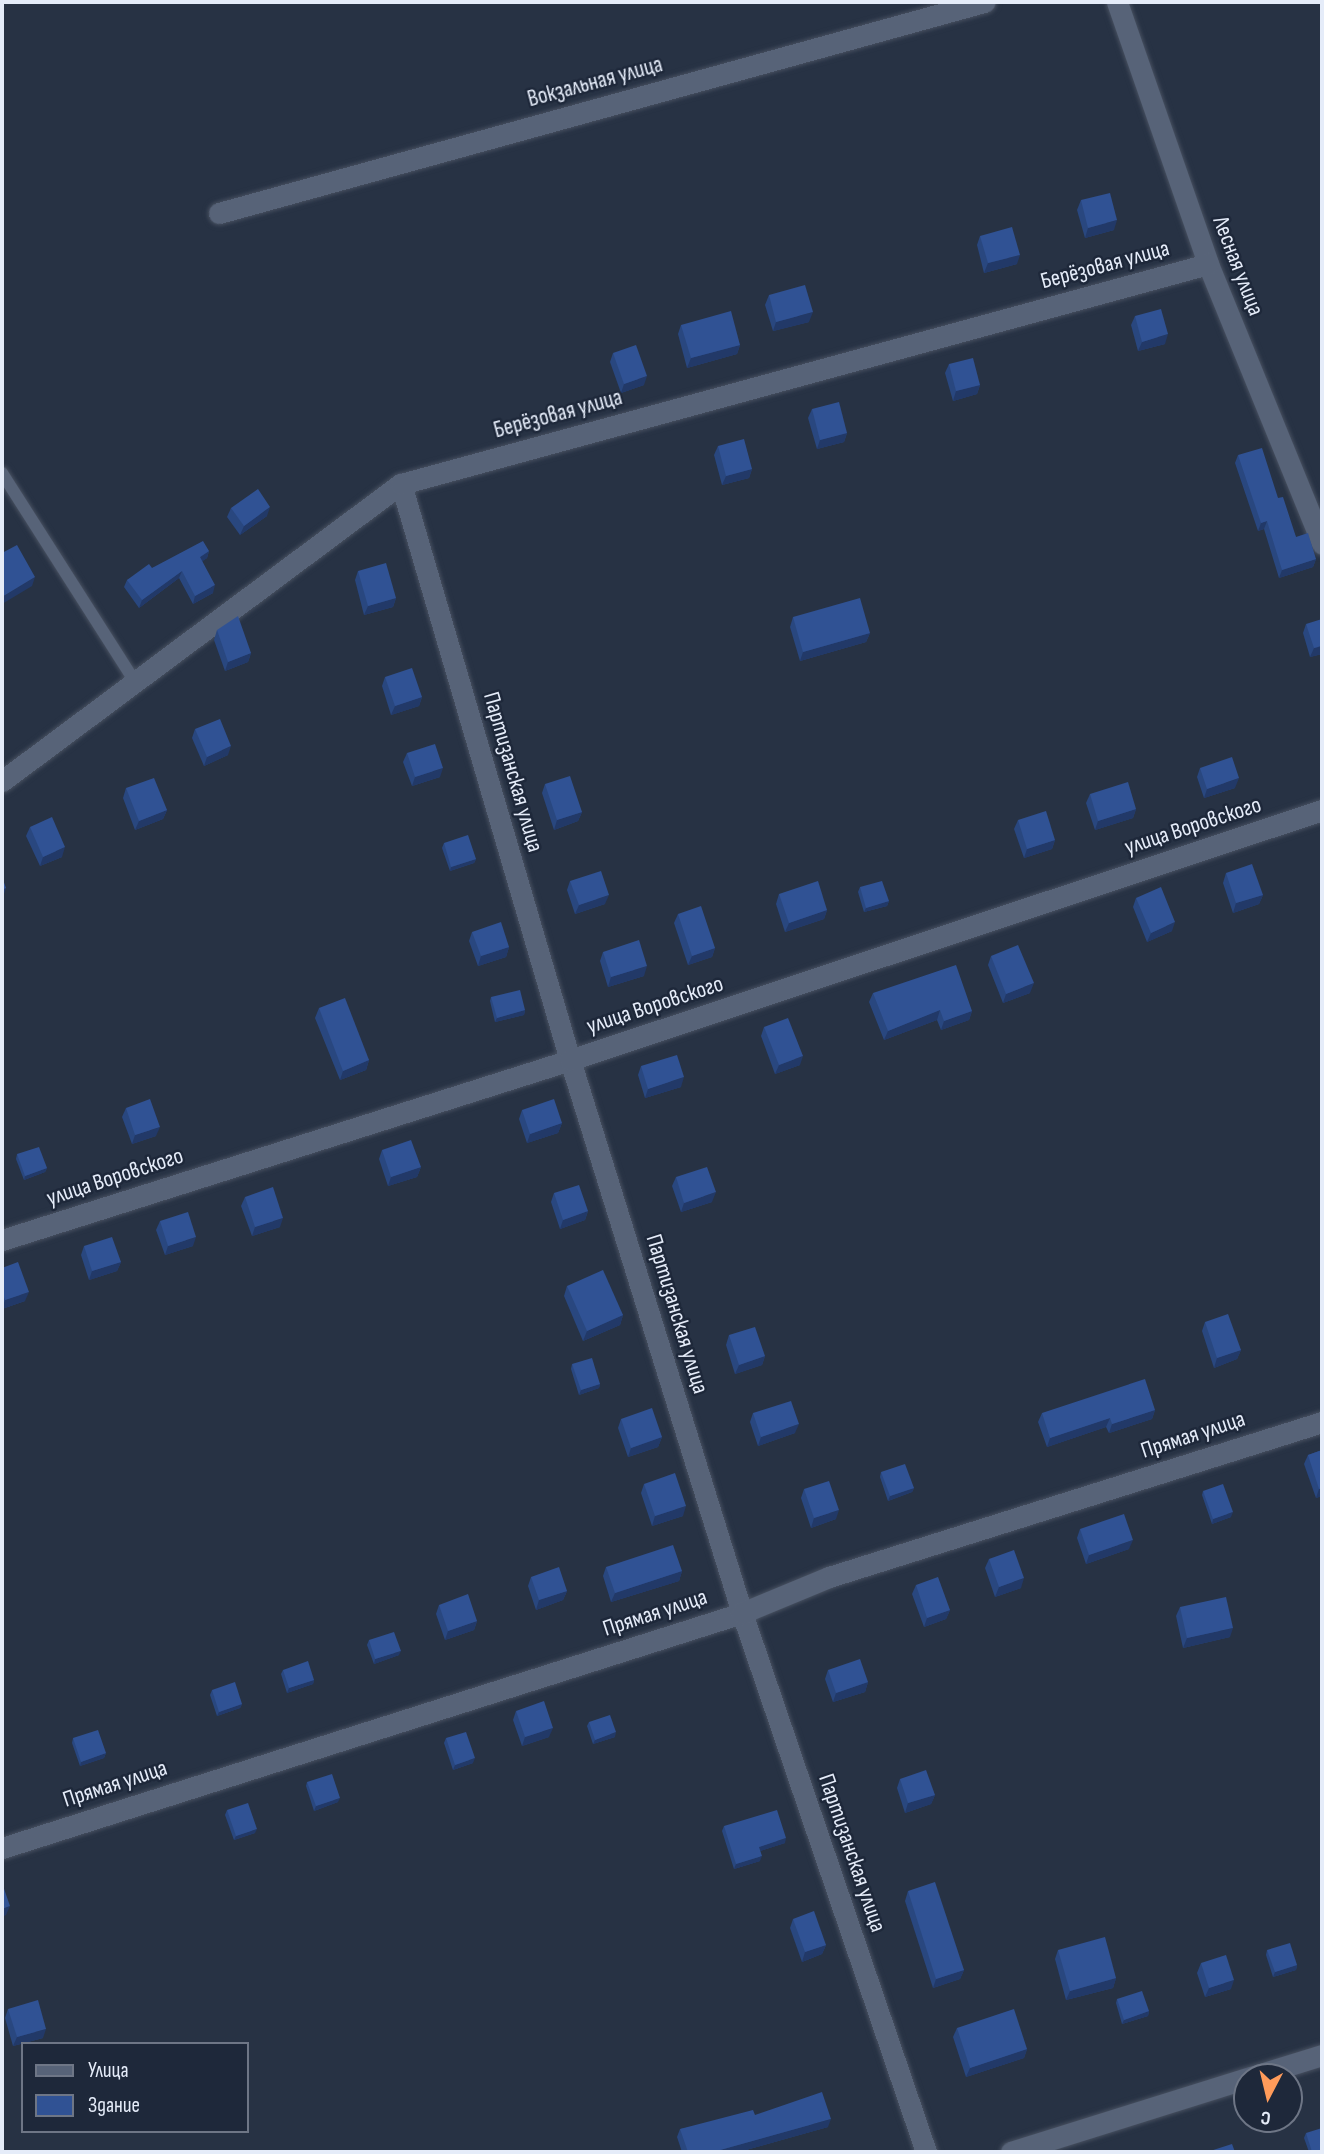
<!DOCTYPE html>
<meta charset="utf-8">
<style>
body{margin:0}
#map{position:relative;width:1324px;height:2154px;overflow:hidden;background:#273244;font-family:"Sofia Sans Condensed",sans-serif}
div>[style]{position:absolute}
.roads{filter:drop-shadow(0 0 2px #475060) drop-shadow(0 0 2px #475060)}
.service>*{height:12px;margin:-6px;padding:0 6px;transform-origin:6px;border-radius:6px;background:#576378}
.minor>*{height:21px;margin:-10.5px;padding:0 10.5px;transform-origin:10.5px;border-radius:10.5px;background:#576378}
.tertiary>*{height:21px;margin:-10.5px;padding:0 10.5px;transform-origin:10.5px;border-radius:10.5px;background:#576378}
.wall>*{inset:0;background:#29477f}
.shaded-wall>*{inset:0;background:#223968}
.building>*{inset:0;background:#305294}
span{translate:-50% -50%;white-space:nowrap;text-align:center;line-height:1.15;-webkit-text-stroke:5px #1e283a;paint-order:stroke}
.street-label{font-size:23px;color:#e5ecf9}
.frame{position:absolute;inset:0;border:4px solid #e5ecf9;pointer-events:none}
.legend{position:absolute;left:21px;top:2042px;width:228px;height:91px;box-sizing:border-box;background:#1e283a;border:2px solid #6e7686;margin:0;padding:9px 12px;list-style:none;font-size:21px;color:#e5ecf9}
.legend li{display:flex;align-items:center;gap:14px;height:35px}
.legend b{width:35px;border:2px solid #6e7686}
.north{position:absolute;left:1233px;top:2063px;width:70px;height:70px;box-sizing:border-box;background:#1e283a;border:2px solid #6e7686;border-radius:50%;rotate:187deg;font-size:19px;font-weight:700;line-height:28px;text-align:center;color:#e5ecf9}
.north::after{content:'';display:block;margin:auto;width:24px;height:32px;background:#ff9b5a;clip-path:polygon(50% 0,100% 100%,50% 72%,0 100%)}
</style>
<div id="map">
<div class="roads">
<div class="service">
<div style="left:2px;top:473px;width:248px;rotate:57.5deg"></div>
</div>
<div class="minor">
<div style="left:1117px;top:2px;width:277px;rotate:70.8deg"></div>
<div style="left:1208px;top:264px;width:302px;rotate:67.8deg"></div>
<div style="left:219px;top:213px;width:794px;rotate:-15.42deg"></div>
<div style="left:401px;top:484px;width:600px;rotate:73.65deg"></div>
<div style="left:570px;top:1060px;width:579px;rotate:72.72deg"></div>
<div style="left:742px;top:1613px;width:570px;rotate:71.15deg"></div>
<div style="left:2px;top:781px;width:497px;rotate:-36.7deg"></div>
<div style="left:401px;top:484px;width:836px;rotate:-15.25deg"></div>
<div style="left:2px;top:1240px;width:596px;rotate:-17.58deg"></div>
<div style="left:570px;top:1060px;width:792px;rotate:-18.39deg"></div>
<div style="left:2px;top:1848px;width:776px;rotate:-17.62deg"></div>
<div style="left:742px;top:1613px;width:94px;rotate:-22.5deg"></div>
<div style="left:829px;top:1577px;width:517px;rotate:-17.45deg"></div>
</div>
<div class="tertiary">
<div style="left:1251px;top:2077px;width:74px;rotate:-17.2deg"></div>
<div style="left:1011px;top:2152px;width:247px;rotate:-17.4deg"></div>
</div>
</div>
<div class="wall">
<div style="clip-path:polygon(1081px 200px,1114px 230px,1085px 238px,1077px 210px)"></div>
<div style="clip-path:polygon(980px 236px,1017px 264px,984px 273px,977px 245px)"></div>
<div style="clip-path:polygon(769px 295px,809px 322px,773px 331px,765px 305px)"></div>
<div style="clip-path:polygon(1135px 316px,1165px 344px,1138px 351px,1131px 325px)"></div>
<div style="clip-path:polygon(681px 325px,740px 345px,737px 354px,687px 368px,678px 334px)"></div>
<div style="clip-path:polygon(613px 353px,644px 385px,621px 393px,610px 362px)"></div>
<div style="clip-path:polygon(949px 364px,980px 385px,977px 394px,953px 401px,945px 373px)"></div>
<div style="clip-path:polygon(812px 409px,847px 433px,844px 442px,817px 449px,808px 418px)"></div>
<div style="clip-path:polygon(718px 446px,752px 469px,749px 478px,722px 485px,714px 455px)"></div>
<div style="clip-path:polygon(1238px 455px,1278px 498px,1296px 537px,1316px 559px,1313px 567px,1279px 578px,1264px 529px,1258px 531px,1235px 463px)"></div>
<div style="clip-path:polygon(231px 508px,267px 516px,240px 535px,227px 517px)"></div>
<div style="clip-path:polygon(209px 551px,207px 558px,202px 561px,213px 593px,193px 604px,179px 578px,139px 608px,124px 587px,127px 580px,152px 568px)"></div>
<div style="clip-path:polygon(358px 571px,396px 598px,393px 607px,364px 615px,355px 580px)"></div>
<div style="clip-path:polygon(793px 617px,870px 633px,866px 642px,800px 661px,790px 627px)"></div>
<div style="clip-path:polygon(1306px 624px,1322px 654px,1310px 657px,1303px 633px)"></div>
<div style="clip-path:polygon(217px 630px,251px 653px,248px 662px,225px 671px,214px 640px)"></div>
<div style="clip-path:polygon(385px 677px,422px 697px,419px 706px,391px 715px,382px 686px)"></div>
<div style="clip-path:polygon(195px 729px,228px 755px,204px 766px,192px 738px)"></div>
<div style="clip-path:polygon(407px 753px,440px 777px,412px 786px,403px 762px)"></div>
<div style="clip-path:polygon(1200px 768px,1235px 788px,1204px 798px,1197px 777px)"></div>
<div style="clip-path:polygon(545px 784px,582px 812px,578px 821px,554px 830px,542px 793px)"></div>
<div style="clip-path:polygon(126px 788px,167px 810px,163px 819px,135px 830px,123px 798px)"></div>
<div style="clip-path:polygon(1090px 794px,1136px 809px,1133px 818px,1095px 830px,1086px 803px)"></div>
<div style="clip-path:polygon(1018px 820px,1055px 840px,1052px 849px,1024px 858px,1014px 829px)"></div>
<div style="clip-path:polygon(30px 827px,62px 857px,40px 866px,26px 836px)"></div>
<div style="clip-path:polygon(444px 843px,476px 859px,474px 863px,450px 871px,442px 848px)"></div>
<div style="clip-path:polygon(1226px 873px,1263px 895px,1259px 904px,1233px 913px,1223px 883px)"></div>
<div style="clip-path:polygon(570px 881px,605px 904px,575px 914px,567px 890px)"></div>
<div style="clip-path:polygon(860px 887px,889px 901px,887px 906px,864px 912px,858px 892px)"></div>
<div style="clip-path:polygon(779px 894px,827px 910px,824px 919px,785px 932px,776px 904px)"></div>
<div style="clip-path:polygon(1136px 898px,1172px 931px,1147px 942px,1133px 907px)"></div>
<div style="clip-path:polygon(678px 914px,715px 948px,712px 957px,688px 965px,674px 923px)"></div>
<div style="clip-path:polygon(472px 932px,509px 947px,506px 957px,478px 966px,469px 941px)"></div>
<div style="clip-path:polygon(603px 952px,644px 976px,608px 987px,600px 961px)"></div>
<div style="clip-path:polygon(991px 956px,1030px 993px,1003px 1003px,988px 965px)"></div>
<div style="clip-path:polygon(873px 993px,972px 1011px,969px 1020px,941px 1030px,937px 1020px,884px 1040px,869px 1002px)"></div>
<div style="clip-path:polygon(491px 997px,525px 1010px,524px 1015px,495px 1022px,490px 1001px)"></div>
<div style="clip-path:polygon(319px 1008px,369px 1060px,366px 1070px,340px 1080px,315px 1018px)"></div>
<div style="clip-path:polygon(764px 1027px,800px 1065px,775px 1074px,761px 1036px)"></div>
<div style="clip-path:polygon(641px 1066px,681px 1087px,645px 1098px,638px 1075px)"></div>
<div style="clip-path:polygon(126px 1108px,156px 1136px,132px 1144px,122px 1117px)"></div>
<div style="clip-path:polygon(522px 1110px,562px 1123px,558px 1133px,527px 1143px,519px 1119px)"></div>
<div style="clip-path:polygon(382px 1150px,421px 1167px,417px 1177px,388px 1186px,379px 1159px)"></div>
<div style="clip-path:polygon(17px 1154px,47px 1168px,45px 1172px,24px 1180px,16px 1159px)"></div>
<div style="clip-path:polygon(676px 1177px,712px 1202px,681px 1212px,672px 1186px)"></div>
<div style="clip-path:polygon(554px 1193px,588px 1211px,585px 1220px,560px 1229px,551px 1202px)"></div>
<div style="clip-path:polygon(245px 1197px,280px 1227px,252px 1236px,241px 1206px)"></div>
<div style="clip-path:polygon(160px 1221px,193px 1246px,165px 1255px,156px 1230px)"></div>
<div style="clip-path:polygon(84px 1246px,121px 1262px,117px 1271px,89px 1280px,81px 1255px)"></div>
<div style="clip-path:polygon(2px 1268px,25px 1301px,2px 1309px)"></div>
<div style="clip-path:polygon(567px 1286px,623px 1315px,620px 1325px,583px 1341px,564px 1296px)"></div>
<div style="clip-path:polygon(1205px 1322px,1241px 1350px,1237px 1359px,1214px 1368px,1202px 1331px)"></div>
<div style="clip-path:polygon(729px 1335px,765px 1356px,762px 1365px,735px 1374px,726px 1345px)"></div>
<div style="clip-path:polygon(572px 1364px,600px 1384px,599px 1388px,579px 1395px,571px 1369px)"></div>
<div style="clip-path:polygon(1155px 1410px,1152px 1419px,1109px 1433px,1106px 1427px,1047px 1447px,1038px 1422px,1042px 1413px)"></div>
<div style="clip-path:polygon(753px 1413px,795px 1433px,758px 1446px,750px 1422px)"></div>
<div style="clip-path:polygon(621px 1419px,662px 1437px,658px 1447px,628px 1457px,618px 1428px)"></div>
<div style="clip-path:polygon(1322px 1450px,1322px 1496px,1316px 1498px,1304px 1464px,1308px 1455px)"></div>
<div style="clip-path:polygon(881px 1472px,914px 1488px,912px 1492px,888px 1501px,880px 1477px)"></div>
<div style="clip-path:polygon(644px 1484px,683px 1516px,652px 1526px,641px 1493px)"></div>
<div style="clip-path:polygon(804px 1489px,836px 1519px,811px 1528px,801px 1498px)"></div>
<div style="clip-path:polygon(1203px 1491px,1231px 1517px,1212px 1524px,1202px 1495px)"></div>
<div style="clip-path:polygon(1080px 1529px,1129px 1549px,1086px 1564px,1077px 1538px)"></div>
<div style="clip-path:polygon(989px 1559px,1021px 1588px,995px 1597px,985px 1568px)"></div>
<div style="clip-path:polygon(606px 1567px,682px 1571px,679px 1581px,611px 1602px,603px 1576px)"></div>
<div style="clip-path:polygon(531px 1577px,567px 1591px,563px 1600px,536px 1610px,528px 1586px)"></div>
<div style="clip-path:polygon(916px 1585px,950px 1610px,946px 1619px,924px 1627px,912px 1594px)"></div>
<div style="clip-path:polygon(439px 1605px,477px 1621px,474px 1630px,445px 1640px,436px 1614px)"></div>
<div style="clip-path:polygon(1180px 1607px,1230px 1637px,1183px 1648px,1176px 1616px)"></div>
<div style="clip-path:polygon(369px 1640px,399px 1655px,374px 1664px,367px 1645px)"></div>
<div style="clip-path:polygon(283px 1670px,314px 1680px,313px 1684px,287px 1693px,281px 1674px)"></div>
<div style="clip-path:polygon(828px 1670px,868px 1682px,865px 1692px,833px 1702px,825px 1679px)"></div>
<div style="clip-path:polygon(212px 1690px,242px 1704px,240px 1708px,217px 1716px,210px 1695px)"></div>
<div style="clip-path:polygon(516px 1711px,549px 1737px,522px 1746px,513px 1720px)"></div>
<div style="clip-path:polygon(589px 1722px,615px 1737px,593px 1744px,587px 1726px)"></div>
<div style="clip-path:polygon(73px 1738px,106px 1753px,104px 1758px,80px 1766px,72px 1743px)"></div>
<div style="clip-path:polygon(446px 1738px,473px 1763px,453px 1770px,444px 1743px)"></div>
<div style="clip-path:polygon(900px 1779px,935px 1795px,931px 1804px,905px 1813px,897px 1788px)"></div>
<div style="clip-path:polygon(307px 1782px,338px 1802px,314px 1811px,306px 1786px)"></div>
<div style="clip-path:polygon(227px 1810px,255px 1833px,234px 1840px,225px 1815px)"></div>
<div style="clip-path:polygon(724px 1826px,785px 1843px,760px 1851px,760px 1861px,734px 1869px,722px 1831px)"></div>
<div style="clip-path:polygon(908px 1891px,964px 1970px,960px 1979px,933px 1988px,905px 1901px)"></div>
<div style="clip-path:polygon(793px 1919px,826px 1945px,822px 1954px,802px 1962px,790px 1928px)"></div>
<div style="clip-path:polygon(1058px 1950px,1116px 1978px,1113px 1988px,1066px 2000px,1055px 1959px)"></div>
<div style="clip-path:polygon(1267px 1950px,1297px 1965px,1296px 1970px,1273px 1977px,1266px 1955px)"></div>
<div style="clip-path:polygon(1201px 1963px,1231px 1989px,1205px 1997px,1197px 1973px)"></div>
<div style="clip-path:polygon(1117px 1999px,1149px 2011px,1148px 2016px,1122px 2024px,1116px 2003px)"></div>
<div style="clip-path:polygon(8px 2009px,43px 2038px,13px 2046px,5px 2018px)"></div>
<div style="clip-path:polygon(957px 2028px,1027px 2049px,1024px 2058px,966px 2077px,953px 2037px)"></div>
<div style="clip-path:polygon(755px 2115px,828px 2127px,739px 2152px,682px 2152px,677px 2137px,680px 2129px)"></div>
<div style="clip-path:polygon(1306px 2133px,1322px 2152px,1309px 2152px,1304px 2138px)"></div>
</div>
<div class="shaded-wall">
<div style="clip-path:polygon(1117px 220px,1114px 230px,1085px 238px,1088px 228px)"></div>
<div style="clip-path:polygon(1020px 255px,1017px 264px,984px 273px,988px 263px)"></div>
<div style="clip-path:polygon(813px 312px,809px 322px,773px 331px,776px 322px)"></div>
<div style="clip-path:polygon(1168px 334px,1165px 344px,1138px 351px,1142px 342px)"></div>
<div style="clip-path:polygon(740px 345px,737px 354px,687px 368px,691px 358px)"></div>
<div style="clip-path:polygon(647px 376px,644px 385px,621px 393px,624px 384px)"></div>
<div style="clip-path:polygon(980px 385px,977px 394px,953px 401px,956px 391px)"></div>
<div style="clip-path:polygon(847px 433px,844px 442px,817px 449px,820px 440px)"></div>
<div style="clip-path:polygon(752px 469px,749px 478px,722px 485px,726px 476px)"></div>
<div style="clip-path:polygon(270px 507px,267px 516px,240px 535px,244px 526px)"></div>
<div style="clip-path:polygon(1267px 521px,1264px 529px,1258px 531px,1261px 523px)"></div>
<div style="clip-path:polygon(209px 551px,207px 558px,198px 565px,200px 557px)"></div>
<div style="clip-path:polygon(1316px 559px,1313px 567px,1279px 578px,1282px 570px)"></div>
<div style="clip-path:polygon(182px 571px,179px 578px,139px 608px,142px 600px)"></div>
<div style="clip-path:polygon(35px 577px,32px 586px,2px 604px,2px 597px)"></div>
<div style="clip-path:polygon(215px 585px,213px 593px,193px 604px,195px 596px)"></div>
<div style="clip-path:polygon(396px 598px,393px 607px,364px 615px,368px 606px)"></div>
<div style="clip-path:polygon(870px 633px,866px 642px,800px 661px,803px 652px)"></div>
<div style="clip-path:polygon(1322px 646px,1322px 654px,1310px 657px,1314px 648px)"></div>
<div style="clip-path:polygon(251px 653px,248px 662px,225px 671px,228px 662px)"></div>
<div style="clip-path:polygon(422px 697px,419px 706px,391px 715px,395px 706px)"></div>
<div style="clip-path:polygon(231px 746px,228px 755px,204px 766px,207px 757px)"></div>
<div style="clip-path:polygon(443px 768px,440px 777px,412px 786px,415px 777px)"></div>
<div style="clip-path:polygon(1239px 778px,1235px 788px,1204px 798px,1207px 789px)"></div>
<div style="clip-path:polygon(1136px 809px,1133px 818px,1095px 830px,1098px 821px)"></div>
<div style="clip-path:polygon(167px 810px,163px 819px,135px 830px,139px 821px)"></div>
<div style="clip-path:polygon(582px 812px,578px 821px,554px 830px,557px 820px)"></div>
<div style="clip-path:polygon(1055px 840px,1052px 849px,1024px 858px,1027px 849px)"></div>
<div style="clip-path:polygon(65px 847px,62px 857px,40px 866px,43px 857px)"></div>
<div style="clip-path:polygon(476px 859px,474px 863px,450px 871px,451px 867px)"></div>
<div style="clip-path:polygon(6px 888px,3px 897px,2px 898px,2px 890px)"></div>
<div style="clip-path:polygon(609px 895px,605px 904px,575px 914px,579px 905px)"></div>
<div style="clip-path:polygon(1263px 895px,1259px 904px,1233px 913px,1236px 903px)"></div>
<div style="clip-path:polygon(889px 901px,887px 906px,864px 912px,866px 908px)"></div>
<div style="clip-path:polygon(827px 910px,824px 919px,785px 932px,789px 923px)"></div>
<div style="clip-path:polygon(1175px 922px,1172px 931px,1147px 942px,1151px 933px)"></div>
<div style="clip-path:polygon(509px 947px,506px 957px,478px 966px,481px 956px)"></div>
<div style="clip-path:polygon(715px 948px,712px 957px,688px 965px,692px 956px)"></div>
<div style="clip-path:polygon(647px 966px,644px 976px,608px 987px,611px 977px)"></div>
<div style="clip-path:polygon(1034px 983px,1030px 993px,1003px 1003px,1006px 994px)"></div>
<div style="clip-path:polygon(525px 1010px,524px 1015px,495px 1022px,497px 1018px)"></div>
<div style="clip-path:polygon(940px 1010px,937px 1020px,884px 1040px,888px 1031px)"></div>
<div style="clip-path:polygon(972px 1011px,969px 1020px,941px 1030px,944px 1021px)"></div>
<div style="clip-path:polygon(803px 1056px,800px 1065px,775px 1074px,779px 1065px)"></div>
<div style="clip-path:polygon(369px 1060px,366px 1070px,340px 1080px,343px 1071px)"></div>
<div style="clip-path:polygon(684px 1077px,681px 1087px,645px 1098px,648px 1089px)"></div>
<div style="clip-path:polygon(562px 1123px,558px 1133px,527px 1143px,530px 1134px)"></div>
<div style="clip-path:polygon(160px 1127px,156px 1136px,132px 1144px,135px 1135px)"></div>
<div style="clip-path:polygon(421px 1167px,417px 1177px,388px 1186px,391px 1177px)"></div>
<div style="clip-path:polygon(47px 1168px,45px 1172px,24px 1180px,25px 1176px)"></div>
<div style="clip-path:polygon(716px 1192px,712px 1202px,681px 1212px,684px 1203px)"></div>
<div style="clip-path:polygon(588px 1211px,585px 1220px,560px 1229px,563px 1220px)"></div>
<div style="clip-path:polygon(283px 1218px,280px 1227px,252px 1236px,255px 1227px)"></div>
<div style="clip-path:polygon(196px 1237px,193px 1246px,165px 1255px,168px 1246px)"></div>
<div style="clip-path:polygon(121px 1262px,117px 1271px,89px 1280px,92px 1271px)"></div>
<div style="clip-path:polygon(29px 1292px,25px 1301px,2px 1309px,5px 1300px)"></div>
<div style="clip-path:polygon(623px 1315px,620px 1325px,583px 1341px,587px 1331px)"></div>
<div style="clip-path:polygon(1241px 1350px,1237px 1359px,1214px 1368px,1217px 1358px)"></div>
<div style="clip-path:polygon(765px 1356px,762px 1365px,735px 1374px,739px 1365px)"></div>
<div style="clip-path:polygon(600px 1384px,599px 1388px,579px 1395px,581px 1390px)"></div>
<div style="clip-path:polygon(1155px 1410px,1152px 1419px,1109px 1433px,1112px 1424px)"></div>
<div style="clip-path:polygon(1110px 1418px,1106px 1427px,1047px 1447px,1050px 1438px)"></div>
<div style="clip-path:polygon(799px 1424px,795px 1433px,758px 1446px,761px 1437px)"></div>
<div style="clip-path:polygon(662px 1437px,658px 1447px,628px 1457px,631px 1448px)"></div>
<div style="clip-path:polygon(914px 1488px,912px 1492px,888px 1501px,890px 1496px)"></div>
<div style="clip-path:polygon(1322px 1488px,1322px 1496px,1316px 1498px,1319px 1489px)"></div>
<div style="clip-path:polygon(686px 1506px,683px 1516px,652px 1526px,655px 1516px)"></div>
<div style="clip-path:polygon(839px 1510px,836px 1519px,811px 1528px,814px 1518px)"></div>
<div style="clip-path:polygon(1233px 1512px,1231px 1517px,1212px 1524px,1213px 1519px)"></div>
<div style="clip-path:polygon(1133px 1540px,1129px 1549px,1086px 1564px,1089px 1555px)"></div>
<div style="clip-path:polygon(682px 1571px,679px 1581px,611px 1602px,615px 1593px)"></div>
<div style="clip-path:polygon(1024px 1578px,1021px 1588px,995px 1597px,999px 1587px)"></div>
<div style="clip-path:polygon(567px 1591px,563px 1600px,536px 1610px,539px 1600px)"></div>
<div style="clip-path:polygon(950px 1610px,946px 1619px,924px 1627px,927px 1618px)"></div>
<div style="clip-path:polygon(477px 1621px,474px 1630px,445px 1640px,448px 1631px)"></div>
<div style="clip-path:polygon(1233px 1628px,1230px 1637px,1183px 1648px,1187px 1638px)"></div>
<div style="clip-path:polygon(401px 1651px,399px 1655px,374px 1664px,375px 1659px)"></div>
<div style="clip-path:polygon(314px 1680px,313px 1684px,287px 1693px,289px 1688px)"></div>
<div style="clip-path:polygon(868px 1682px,865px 1692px,833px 1702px,836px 1693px)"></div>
<div style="clip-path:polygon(242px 1704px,240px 1708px,217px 1716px,219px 1712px)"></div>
<div style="clip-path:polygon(553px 1728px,549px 1737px,522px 1746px,525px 1737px)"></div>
<div style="clip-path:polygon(616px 1732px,615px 1737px,593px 1744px,595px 1740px)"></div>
<div style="clip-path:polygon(106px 1753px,104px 1758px,80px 1766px,81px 1762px)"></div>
<div style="clip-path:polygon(475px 1758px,473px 1763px,453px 1770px,455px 1765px)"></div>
<div style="clip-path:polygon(935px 1795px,931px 1804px,905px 1813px,908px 1803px)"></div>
<div style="clip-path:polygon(340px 1798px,338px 1802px,314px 1811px,316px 1806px)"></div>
<div style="clip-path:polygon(257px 1829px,255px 1833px,234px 1840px,236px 1836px)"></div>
<div style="clip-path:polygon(786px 1838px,785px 1843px,757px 1852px,759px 1847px)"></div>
<div style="clip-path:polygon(762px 1856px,760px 1861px,734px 1869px,736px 1864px)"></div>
<div style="clip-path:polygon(10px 1906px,6px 1915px,2px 1917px,2px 1909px)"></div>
<div style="clip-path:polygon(826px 1945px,822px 1954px,802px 1962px,805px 1952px)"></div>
<div style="clip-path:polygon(1297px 1965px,1296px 1970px,1273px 1977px,1275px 1972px)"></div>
<div style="clip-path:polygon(964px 1970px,960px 1979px,933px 1988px,936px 1979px)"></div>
<div style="clip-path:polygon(1116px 1978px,1113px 1988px,1066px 2000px,1070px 1991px)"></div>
<div style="clip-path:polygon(1234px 1980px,1231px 1989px,1205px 1997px,1209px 1988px)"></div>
<div style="clip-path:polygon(1149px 2011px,1148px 2016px,1122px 2024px,1124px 2020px)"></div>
<div style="clip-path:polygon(46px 2029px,43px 2038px,13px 2046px,17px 2037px)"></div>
<div style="clip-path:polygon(1027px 2049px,1024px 2058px,966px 2077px,970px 2068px)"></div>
<div style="clip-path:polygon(831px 2119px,828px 2127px,739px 2152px,713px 2152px)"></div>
</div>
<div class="building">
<div style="clip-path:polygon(1110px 193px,1117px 220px,1088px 228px,1081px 200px)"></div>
<div style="clip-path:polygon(1012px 227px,1020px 255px,988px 263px,980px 236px)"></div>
<div style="clip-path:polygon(805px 285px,813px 312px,776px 322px,769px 295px)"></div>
<div style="clip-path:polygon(1161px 309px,1168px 334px,1142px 342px,1135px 316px)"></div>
<div style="clip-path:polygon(731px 311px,740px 345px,691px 358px,681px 325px)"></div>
<div style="clip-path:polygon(636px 345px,647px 376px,624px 384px,613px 353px)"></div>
<div style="clip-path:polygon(973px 358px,980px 385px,956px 391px,949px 364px)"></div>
<div style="clip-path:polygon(839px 402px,847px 433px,820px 440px,812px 409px)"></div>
<div style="clip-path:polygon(744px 439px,752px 469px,726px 476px,718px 446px)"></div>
<div style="clip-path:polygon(1262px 448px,1278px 498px,1283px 497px,1296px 537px,1308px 533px,1316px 559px,1282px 570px,1267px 521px,1261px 523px,1238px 455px)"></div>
<div style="clip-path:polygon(258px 489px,270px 507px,244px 526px,231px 508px)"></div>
<div style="clip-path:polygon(203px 541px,209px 551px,200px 557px,215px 585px,195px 596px,182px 571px,142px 600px,127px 580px,149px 564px,152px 568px)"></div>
<div style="clip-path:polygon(17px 545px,35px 577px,2px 597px,2px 553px)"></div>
<div style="clip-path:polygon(386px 563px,396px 598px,368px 606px,358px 571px)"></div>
<div style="clip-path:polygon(860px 598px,870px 633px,803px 652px,793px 617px)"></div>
<div style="clip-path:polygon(238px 616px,251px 653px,228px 662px,217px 630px)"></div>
<div style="clip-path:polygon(1322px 619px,1322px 646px,1314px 648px,1306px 624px)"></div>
<div style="clip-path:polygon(412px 668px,422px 697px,395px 706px,385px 677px)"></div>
<div style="clip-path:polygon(220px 719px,231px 746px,207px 757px,195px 729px)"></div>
<div style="clip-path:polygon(435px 744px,443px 768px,415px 777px,407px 753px)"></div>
<div style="clip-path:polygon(1232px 757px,1239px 778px,1207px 789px,1200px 768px)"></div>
<div style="clip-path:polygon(570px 776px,582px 812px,557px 820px,545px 784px)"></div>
<div style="clip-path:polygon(154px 778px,167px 810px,139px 821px,126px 788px)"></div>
<div style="clip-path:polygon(1128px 782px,1136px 809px,1098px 821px,1090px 794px)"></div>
<div style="clip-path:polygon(1046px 811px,1055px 840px,1027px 849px,1018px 820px)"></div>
<div style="clip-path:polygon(52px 817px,65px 847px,43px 857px,30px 827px)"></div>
<div style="clip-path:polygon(468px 835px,476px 859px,451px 867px,444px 843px)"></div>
<div style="clip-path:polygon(1252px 864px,1263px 895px,1236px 903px,1226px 873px)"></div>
<div style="clip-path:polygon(601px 871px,609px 895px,579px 905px,570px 881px)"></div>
<div style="clip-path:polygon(2px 877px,6px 888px,2px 890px)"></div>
<div style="clip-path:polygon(818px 881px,827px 910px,789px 923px,779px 894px)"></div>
<div style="clip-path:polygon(882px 881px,889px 901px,866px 908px,860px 887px)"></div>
<div style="clip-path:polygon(1161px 887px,1175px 922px,1151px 933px,1136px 898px)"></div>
<div style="clip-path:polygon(701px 906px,715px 948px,692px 956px,678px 914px)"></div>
<div style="clip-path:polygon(501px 922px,509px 947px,481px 956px,472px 932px)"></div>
<div style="clip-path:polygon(639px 940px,647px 966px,611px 977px,603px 952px)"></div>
<div style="clip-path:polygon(1018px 945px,1034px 983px,1006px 994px,991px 956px)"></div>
<div style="clip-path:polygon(956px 965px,972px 1011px,944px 1021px,940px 1010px,888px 1031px,873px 993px)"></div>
<div style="clip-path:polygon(520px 990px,525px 1010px,497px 1018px,491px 997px)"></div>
<div style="clip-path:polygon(345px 998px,369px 1060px,343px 1071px,319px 1008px)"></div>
<div style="clip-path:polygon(788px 1018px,803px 1056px,779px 1065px,764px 1027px)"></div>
<div style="clip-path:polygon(677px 1055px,684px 1077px,648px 1089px,641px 1066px)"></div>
<div style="clip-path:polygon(150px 1099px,160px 1127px,135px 1135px,126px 1108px)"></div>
<div style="clip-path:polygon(554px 1099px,562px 1123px,530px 1134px,522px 1110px)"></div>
<div style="clip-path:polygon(411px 1140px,421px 1167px,391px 1177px,382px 1150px)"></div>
<div style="clip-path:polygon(39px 1147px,47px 1168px,25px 1176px,17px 1154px)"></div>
<div style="clip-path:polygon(707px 1167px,716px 1192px,684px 1203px,676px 1177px)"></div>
<div style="clip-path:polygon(579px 1185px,588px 1211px,563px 1220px,554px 1193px)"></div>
<div style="clip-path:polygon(273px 1187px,283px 1218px,255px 1227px,245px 1197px)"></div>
<div style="clip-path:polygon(188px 1212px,196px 1237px,168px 1246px,160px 1221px)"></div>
<div style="clip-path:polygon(112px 1237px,121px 1262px,92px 1271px,84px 1246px)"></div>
<div style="clip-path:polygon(18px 1262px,29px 1292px,5px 1300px,2px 1292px,2px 1268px)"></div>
<div style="clip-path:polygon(603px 1270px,623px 1315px,587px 1331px,567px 1286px)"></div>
<div style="clip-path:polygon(1228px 1314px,1241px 1350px,1217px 1358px,1205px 1322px)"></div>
<div style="clip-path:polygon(755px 1327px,765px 1356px,739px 1365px,729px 1335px)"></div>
<div style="clip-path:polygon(592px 1358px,600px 1384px,581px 1390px,572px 1364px)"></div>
<div style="clip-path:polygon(1145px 1379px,1155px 1410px,1112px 1424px,1110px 1418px,1050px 1438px,1042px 1413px)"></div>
<div style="clip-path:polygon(791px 1401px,799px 1424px,761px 1437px,753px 1413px)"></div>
<div style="clip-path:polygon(652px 1408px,662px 1437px,631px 1448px,621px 1419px)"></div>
<div style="clip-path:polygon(1322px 1450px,1322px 1488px,1319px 1489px,1308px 1455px)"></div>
<div style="clip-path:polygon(905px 1464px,914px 1488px,890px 1496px,881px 1472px)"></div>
<div style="clip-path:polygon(675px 1473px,686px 1506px,655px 1516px,644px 1484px)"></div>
<div style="clip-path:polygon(829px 1481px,839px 1510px,814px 1518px,804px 1489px)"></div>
<div style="clip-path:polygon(1223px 1484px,1233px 1512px,1213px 1519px,1203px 1491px)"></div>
<div style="clip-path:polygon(1124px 1514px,1133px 1540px,1089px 1555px,1080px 1529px)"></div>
<div style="clip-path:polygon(673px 1545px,682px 1571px,615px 1593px,606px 1567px)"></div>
<div style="clip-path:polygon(1014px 1550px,1024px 1578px,999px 1587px,989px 1559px)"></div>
<div style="clip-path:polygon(559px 1567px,567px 1591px,539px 1600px,531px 1577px)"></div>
<div style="clip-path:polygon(938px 1577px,950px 1610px,927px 1618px,916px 1585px)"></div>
<div style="clip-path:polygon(468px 1594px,477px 1621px,448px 1631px,439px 1605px)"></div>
<div style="clip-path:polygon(1226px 1597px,1233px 1628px,1187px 1638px,1180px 1607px)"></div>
<div style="clip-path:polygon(394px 1632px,401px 1651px,375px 1659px,369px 1640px)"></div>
<div style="clip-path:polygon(860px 1659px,868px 1682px,836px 1693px,828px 1670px)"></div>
<div style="clip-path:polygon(308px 1661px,314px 1680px,289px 1688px,283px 1670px)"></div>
<div style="clip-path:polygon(235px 1682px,242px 1704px,219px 1712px,212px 1690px)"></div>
<div style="clip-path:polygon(544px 1701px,553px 1728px,525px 1737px,516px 1711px)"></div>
<div style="clip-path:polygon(610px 1715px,616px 1732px,595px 1740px,589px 1722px)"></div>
<div style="clip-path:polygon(98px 1730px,106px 1753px,81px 1762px,73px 1738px)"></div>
<div style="clip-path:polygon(466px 1732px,475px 1758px,455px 1765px,446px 1738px)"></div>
<div style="clip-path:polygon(926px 1770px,935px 1795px,908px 1803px,900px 1779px)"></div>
<div style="clip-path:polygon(332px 1774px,340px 1798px,316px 1806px,307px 1782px)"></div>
<div style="clip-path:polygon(248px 1803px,257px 1829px,236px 1836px,227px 1810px)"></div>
<div style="clip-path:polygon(777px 1810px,786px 1838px,759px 1847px,762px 1856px,736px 1864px,724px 1826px)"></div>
<div style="clip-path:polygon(935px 1882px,964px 1970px,936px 1979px,908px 1891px)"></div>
<div style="clip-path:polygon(2px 1883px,10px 1906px,2px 1909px)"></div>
<div style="clip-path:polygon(814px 1911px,826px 1945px,805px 1952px,793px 1919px)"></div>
<div style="clip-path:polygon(1105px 1937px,1116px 1978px,1070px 1991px,1058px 1950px)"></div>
<div style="clip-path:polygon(1290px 1943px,1297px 1965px,1275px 1972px,1267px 1950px)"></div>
<div style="clip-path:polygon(1226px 1955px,1234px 1980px,1209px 1988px,1201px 1963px)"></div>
<div style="clip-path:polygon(1142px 1991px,1149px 2011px,1124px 2020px,1117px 1999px)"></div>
<div style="clip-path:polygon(38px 2000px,46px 2029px,17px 2037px,8px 2009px)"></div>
<div style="clip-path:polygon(1014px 2009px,1027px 2049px,970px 2068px,957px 2028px)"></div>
<div style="clip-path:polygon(822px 2092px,831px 2119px,713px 2152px,688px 2152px,680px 2129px,753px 2110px,755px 2115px)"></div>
<div style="clip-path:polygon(1322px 2128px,1322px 2150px,1312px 2152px,1306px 2133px)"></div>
<div style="clip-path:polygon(1232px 2144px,1235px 2152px,1207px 2152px)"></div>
</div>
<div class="street-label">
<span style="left:595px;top:82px;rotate:-15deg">Вокзальная улица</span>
<span style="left:1105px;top:265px;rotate:-15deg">Берёзовая улица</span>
<span style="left:1238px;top:266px;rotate:69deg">Лесная улица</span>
<span style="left:558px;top:414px;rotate:-15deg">Берёзовая улица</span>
<span style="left:513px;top:772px;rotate:74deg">Партизанская улица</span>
<span style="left:1193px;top:826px;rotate:-18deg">улица Воровского</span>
<span style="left:655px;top:1005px;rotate:-18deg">улица Воровского</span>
<span style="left:115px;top:1177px;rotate:-18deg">улица Воровского</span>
<span style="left:677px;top:1314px;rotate:73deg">Партизанская улица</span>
<span style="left:1193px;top:1435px;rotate:-18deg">Прямая улица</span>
<span style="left:655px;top:1613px;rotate:-18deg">Прямая улица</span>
<span style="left:115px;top:1784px;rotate:-18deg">Прямая улица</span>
<span style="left:852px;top:1853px;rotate:71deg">Партизанская улица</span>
</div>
<div class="frame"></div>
<ul class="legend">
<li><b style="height:9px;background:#576378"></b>Улица</li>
<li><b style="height:19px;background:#305294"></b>Здание</li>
</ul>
<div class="north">С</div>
</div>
